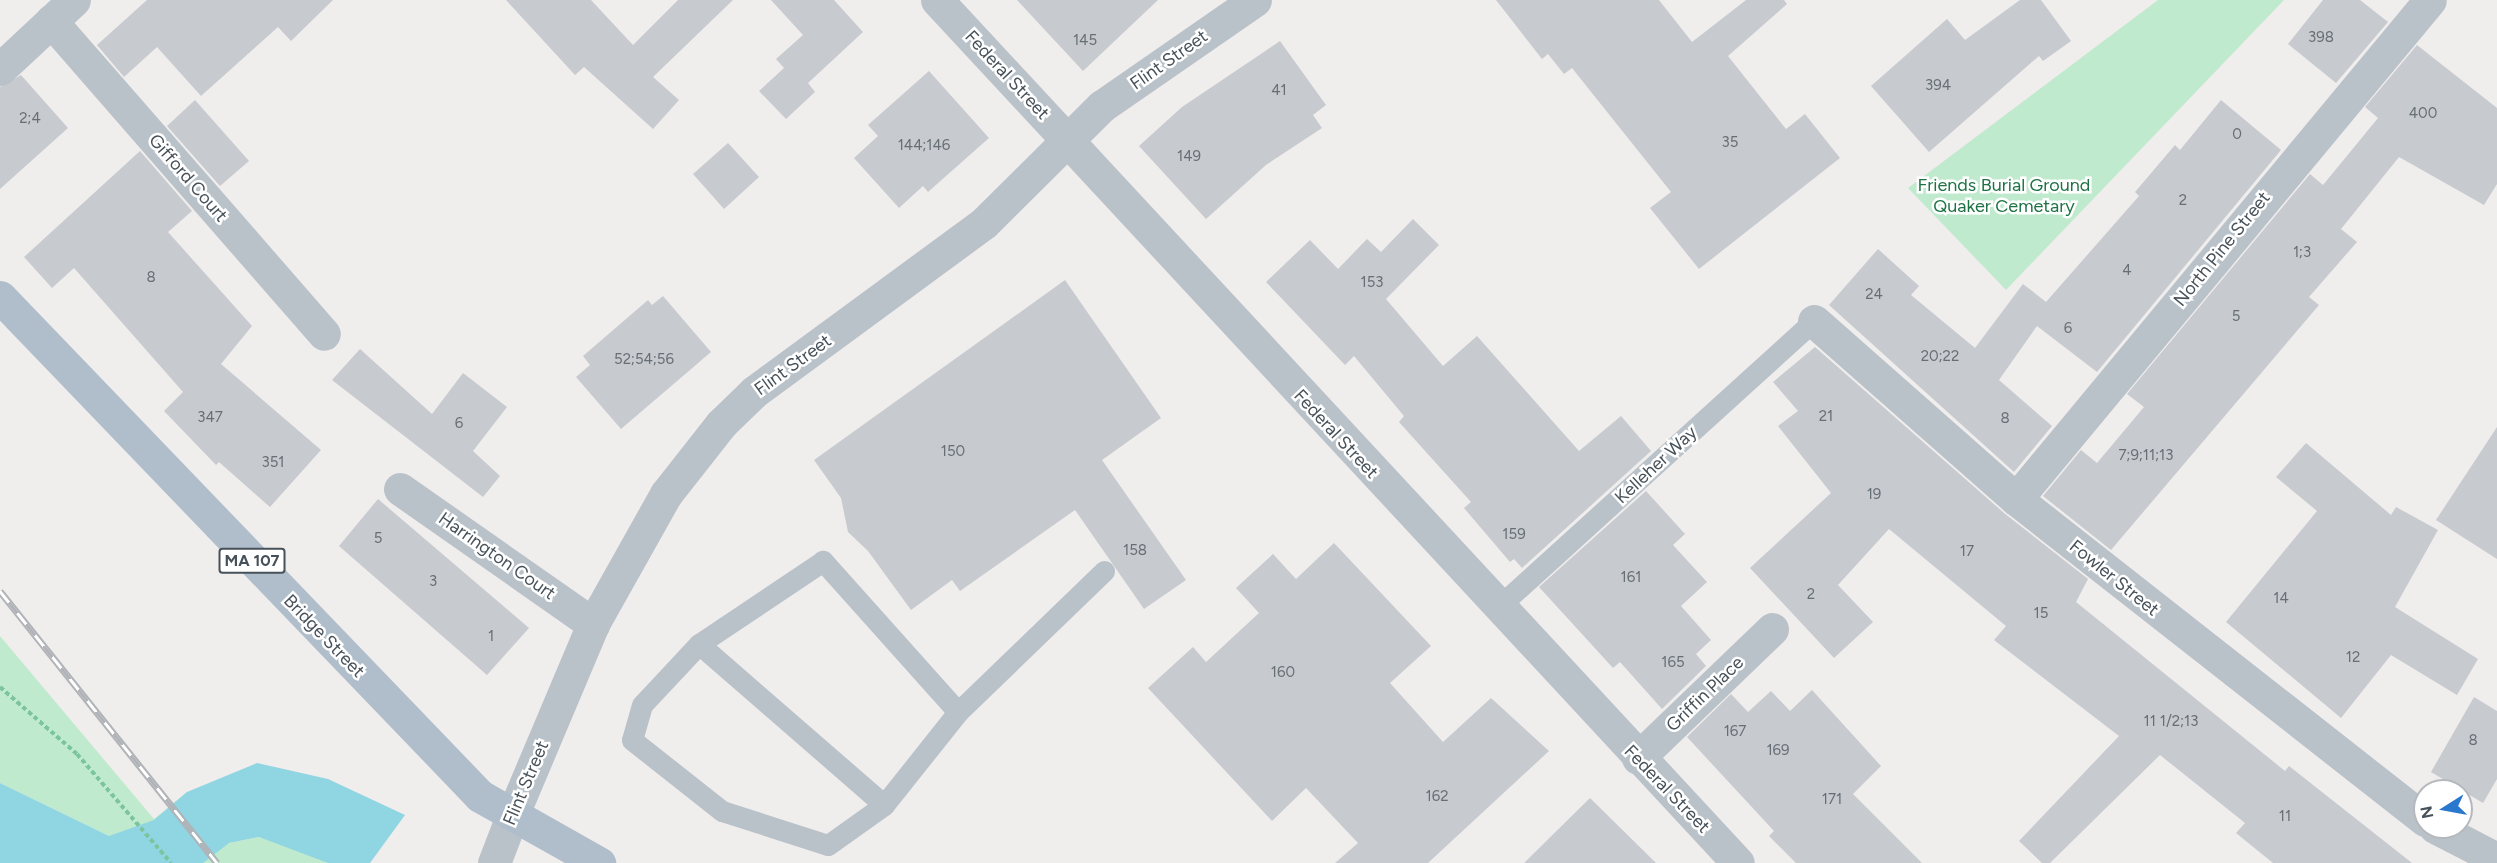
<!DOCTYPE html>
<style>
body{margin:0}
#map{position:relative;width:2497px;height:863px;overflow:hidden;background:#f0eded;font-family:Figtree,sans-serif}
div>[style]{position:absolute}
.green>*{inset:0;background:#bfeace}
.water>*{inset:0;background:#90d5e2}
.building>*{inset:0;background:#c7cacf}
.path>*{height:4px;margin-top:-2px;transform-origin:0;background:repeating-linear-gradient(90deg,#7bc49d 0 4.5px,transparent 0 7.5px)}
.service>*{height:21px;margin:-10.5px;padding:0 10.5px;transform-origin:10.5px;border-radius:10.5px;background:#bac2c9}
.minor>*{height:33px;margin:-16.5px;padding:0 16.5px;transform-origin:16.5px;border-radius:16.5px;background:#bac2c9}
.tertiary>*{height:33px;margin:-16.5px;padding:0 16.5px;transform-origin:16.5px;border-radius:16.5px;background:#bac2c9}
.primary>*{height:33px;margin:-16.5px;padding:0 16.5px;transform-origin:16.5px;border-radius:16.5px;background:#afbeca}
.rail>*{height:7px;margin-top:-3.5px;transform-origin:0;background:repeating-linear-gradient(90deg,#fff 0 14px,#b0b3b7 0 28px);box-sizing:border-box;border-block:2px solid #b0b3b7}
span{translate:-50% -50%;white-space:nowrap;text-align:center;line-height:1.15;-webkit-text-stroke:5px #fff;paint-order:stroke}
.number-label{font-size:15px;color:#676f76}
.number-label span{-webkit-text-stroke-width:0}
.shield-label span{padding:2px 4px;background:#fff;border:2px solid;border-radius:4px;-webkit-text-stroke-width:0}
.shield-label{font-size:16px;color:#475159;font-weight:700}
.street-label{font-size:18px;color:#475159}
.park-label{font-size:18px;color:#1f7245}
.north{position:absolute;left:2413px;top:779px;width:60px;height:60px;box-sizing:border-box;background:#fff;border:2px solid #b5b9bd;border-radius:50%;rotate:259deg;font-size:16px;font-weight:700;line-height:24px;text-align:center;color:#475159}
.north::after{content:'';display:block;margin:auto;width:21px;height:27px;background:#2a78cd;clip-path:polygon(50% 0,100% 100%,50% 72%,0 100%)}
</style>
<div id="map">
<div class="green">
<div style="clip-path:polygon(2158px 0,2284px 0,2006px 290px,1908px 188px)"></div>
<div style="clip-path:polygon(0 636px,154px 819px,187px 792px,229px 843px,259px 837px,283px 842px,328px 863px,128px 863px,109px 836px,0 783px)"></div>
</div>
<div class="water">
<div style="clip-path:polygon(257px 763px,328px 779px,405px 815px,370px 863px,328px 863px,259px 837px,229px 843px,203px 863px,0 863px,0 783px,109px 836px,154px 820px,187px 792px)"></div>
</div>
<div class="building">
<div style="clip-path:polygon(147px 0,333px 0,291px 41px,278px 27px,201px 96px,157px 47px,124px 77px,97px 45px)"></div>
<div style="clip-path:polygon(506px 0,591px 0,633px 45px,678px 0,733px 0,653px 77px,679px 100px,653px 129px,584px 67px,575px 75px)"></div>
<div style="clip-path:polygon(771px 0,834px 0,863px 32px,808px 83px,815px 92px,786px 119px,759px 91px,784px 68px,776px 59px,803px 35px)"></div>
<div style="clip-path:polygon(1017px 0,1158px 0,1083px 71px)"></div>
<div style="clip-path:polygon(1496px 0,1659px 0,1692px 42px,1746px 0,1784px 0,1787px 4px,1728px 56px,1786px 129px,1805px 114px,1840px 158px,1699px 269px,1650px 208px,1671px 192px,1572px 68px,1564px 74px,1548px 54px,1542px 59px)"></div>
<div style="clip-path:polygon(2020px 0,2041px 0,2071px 41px,2043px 61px,2039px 56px,1929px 152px,1871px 86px,1947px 19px,1965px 40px)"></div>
<div style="clip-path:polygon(2323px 0,2360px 0,2388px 22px,2336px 83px,2288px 44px)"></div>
<div style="clip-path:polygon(1280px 41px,1326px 105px,1313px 115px,1322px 128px,1266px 165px,1206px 219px,1139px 146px,1182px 107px)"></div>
<div style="clip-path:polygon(2417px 45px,2497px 108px,2497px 184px,2484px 205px,2399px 157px,2341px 229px,2357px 242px,2309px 297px,2319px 305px,2111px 550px,2043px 496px,2081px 450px,2097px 463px,2144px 407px,2127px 394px,2310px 174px,2323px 185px,2378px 118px,2365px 107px)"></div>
<div style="clip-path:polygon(929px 71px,989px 138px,928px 192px,923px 186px,899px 208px,854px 158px,878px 136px,868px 125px)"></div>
<div style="clip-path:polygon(21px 75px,68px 128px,0 189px,0 87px)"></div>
<div style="clip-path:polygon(195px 100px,249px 161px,220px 186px,167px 126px)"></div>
<div style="clip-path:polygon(2221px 100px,2281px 150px,2097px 372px,2037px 326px,1999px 380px,2052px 426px,2014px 472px,1829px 305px,1878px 249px,1919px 286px,1911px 295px,1975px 348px,2023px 284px,2046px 302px,2139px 196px,2135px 192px,2175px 145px,2180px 150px)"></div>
<div style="clip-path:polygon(728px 143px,759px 177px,724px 209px,693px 174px)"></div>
<div style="clip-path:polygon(140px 151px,192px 211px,168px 232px,252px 326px,221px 364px,321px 450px,270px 507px,219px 462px,216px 465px,164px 411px,183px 392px,74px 268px,52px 288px,24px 257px)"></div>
<div style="clip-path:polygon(1413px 219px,1439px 245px,1386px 299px,1443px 366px,1477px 336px,1579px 451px,1621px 416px,1651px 451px,1522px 568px,1514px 559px,1510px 562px,1464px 508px,1471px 502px,1399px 422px,1404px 416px,1354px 356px,1345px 365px,1266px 282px,1310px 240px,1338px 269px,1367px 239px,1381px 252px)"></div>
<div style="clip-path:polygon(1065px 280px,1161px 418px,1102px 460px,1186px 580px,1144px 609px,1075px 510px,960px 591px,952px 580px,911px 610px,868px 551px,848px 532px,841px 498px,814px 460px)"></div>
<div style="clip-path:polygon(663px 296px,711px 352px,621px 429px,576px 377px,590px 365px,583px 356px,648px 300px,652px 305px)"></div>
<div style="clip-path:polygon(1815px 347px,2004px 513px,2088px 579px,2076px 602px,2285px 771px,2289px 766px,2412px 863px,2273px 863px,2236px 833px,2245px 823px,2160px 755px,2050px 863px,2042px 863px,2019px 841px,2119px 736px,1994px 640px,2006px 626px,1889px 529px,1838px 585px,1873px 622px,1834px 658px,1750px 568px,1831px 493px,1778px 426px,1798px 411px,1773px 382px)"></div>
<div style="clip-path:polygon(360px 349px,432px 414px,463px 373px,507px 407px,473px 451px,500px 476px,483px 497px,332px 380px)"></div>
<div style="clip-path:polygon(2497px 427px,2497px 559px,2436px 520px)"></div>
<div style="clip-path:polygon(2306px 443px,2391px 515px,2396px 507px,2438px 530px,2395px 607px,2478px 659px,2457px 695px,2391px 655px,2341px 718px,2226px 622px,2317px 511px,2276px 477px)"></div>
<div style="clip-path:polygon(1646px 491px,1685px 534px,1673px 545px,1707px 582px,1681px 606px,1711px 640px,1696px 654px,1706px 666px,1662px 709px,1620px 662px,1613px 668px,1539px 587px)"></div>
<div style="clip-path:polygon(378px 499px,529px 628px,487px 675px,339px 546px)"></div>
<div style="clip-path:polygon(1334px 543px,1431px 646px,1390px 683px,1443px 742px,1491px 698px,1549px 751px,1428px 863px,1335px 863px,1358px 843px,1306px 788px,1272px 821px,1148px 688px,1193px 647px,1206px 662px,1259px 613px,1236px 588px,1273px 554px,1296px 579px)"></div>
<div style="clip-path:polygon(1812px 690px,1881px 766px,1853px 794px,1922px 863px,1796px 863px,1769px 836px,1774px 831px,1687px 737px,1731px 694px,1748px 712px,1771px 691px,1790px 711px)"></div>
<div style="clip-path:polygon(2474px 697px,2497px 711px,2497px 779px,2483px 803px,2431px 772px)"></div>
<div style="clip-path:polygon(1590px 798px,1656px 863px,1524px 863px)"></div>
</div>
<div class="path">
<div style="left:0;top:687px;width:102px;rotate:41deg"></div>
<div style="left:77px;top:754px;width:144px;rotate:49.2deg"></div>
</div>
<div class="service">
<div style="left:1497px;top:608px;width:428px;rotate:-42.2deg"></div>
<div style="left:699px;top:644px;width:245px;rotate:41deg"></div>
<div style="left:958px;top:712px;width:203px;rotate:-131.8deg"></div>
<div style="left:823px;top:561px;width:149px;rotate:146.2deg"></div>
<div style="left:699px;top:644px;width:83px;rotate:133.1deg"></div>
<div style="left:642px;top:705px;width:36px;rotate:106deg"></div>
<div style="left:632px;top:740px;width:115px;rotate:38.3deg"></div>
<div style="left:722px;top:811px;width:111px;rotate:17.8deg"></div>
<div style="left:828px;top:845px;width:69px;rotate:-35.5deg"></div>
<div style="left:884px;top:805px;width:119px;rotate:-51.5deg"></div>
<div style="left:958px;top:712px;width:203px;rotate:-44deg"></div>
</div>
<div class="minor">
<div style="left:937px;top:0;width:1177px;rotate:47.13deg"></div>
<div style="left:51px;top:21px;width:415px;rotate:48.9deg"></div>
<div style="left:0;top:69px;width:101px;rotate:-43deg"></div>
<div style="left:1814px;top:321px;width:269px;rotate:41.4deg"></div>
<div style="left:2016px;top:499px;width:520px;rotate:38.13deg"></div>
<div style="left:400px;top:489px;width:236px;rotate:35deg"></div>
<div style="left:2016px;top:499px;width:648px;rotate:-50.32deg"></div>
<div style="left:1638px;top:758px;width:186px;rotate:-43.9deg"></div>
<div style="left:2435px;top:827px;width:70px;rotate:27.3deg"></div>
<div style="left:494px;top:863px;width:50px;rotate:-69deg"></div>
</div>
<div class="tertiary">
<div style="left:512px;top:816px;width:208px;rotate:-67.1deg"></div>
<div style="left:593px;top:624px;width:149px;rotate:-60.7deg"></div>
<div style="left:666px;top:494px;width:89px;rotate:-51.8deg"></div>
<div style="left:721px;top:424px;width:46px;rotate:-44.1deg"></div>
<div style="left:754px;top:392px;width:285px;rotate:-36.3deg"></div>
<div style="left:984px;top:223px;width:166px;rotate:-44.8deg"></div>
<div style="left:1102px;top:106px;width:186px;rotate:-34.7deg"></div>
</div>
<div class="primary">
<div style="left:0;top:297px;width:692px;rotate:46.11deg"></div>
<div style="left:480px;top:796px;width:137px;rotate:29.4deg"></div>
</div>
<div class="rail">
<div style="left:0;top:591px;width:348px;rotate:51.4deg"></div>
</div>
<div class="number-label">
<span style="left:2321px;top:38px">398</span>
<span style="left:1085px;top:41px">145</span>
<span style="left:1938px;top:86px">394</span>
<span style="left:1279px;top:91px">41</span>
<span style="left:2423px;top:114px">400</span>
<span style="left:30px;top:119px">2;4</span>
<span style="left:2237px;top:135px">0</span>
<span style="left:1730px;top:143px">35</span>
<span style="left:924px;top:146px">144;146</span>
<span style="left:1189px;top:157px">149</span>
<span style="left:2183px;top:201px">2</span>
<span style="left:2302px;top:253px">1;3</span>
<span style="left:2127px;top:271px">4</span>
<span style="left:151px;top:278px">8</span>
<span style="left:1372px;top:283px">153</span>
<span style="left:1874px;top:295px">24</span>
<span style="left:2236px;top:317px">5</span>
<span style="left:2068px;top:329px">6</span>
<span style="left:1940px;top:357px">20;22</span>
<span style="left:644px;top:360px">52;54;56</span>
<span style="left:1826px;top:417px">21</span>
<span style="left:210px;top:418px">347</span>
<span style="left:2005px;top:419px">8</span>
<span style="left:459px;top:424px">6</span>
<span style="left:953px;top:452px">150</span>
<span style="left:2146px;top:456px">7;9;11;13</span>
<span style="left:273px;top:463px">351</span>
<span style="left:1874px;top:495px">19</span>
<span style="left:1514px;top:535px">159</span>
<span style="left:378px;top:539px">5</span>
<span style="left:1135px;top:551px">158</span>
<span style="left:1967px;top:552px">17</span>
<span style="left:1631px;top:578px">161</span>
<span style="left:433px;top:582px">3</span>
<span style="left:1811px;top:595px">2</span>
<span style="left:2281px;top:599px">14</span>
<span style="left:2041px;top:614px">15</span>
<span style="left:491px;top:637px">1</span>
<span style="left:2353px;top:658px">12</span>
<span style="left:1673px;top:663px">165</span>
<span style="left:1283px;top:673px">160</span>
<span style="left:2171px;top:722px">11 1/2;13</span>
<span style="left:1735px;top:732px">167</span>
<span style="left:2473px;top:741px">8</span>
<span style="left:1778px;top:751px">169</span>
<span style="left:1437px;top:797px">162</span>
<span style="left:1832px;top:800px">171</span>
<span style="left:2285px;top:817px">11</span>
</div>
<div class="shield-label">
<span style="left:252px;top:561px">MA 107</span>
</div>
<div class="street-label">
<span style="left:1169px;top:60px;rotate:-35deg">Flint Street</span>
<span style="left:1007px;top:75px;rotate:47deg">Federal Street</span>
<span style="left:188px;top:178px;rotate:49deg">Gifford Court</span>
<span style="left:2222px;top:249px;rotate:-51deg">North Pine Street</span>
<span style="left:793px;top:365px;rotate:-36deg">Flint Street</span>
<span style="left:1336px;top:434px;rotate:47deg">Federal Street</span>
<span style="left:1656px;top:465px;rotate:-43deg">Kelleher Way</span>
<span style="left:497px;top:556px;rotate:35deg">Harrington Court</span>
<span style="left:2114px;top:578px;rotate:39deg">Fowler Street</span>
<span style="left:324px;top:636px;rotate:46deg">Bridge Street</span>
<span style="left:1705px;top:694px;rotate:-44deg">Griffin Place</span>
<span style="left:526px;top:783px;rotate:-67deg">Flint Street</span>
<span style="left:1667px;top:789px;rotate:46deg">Federal Street</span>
</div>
<div class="park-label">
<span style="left:2004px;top:196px">Friends Burial Ground<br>Quaker Cemetary</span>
</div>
<div class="north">N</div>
</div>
